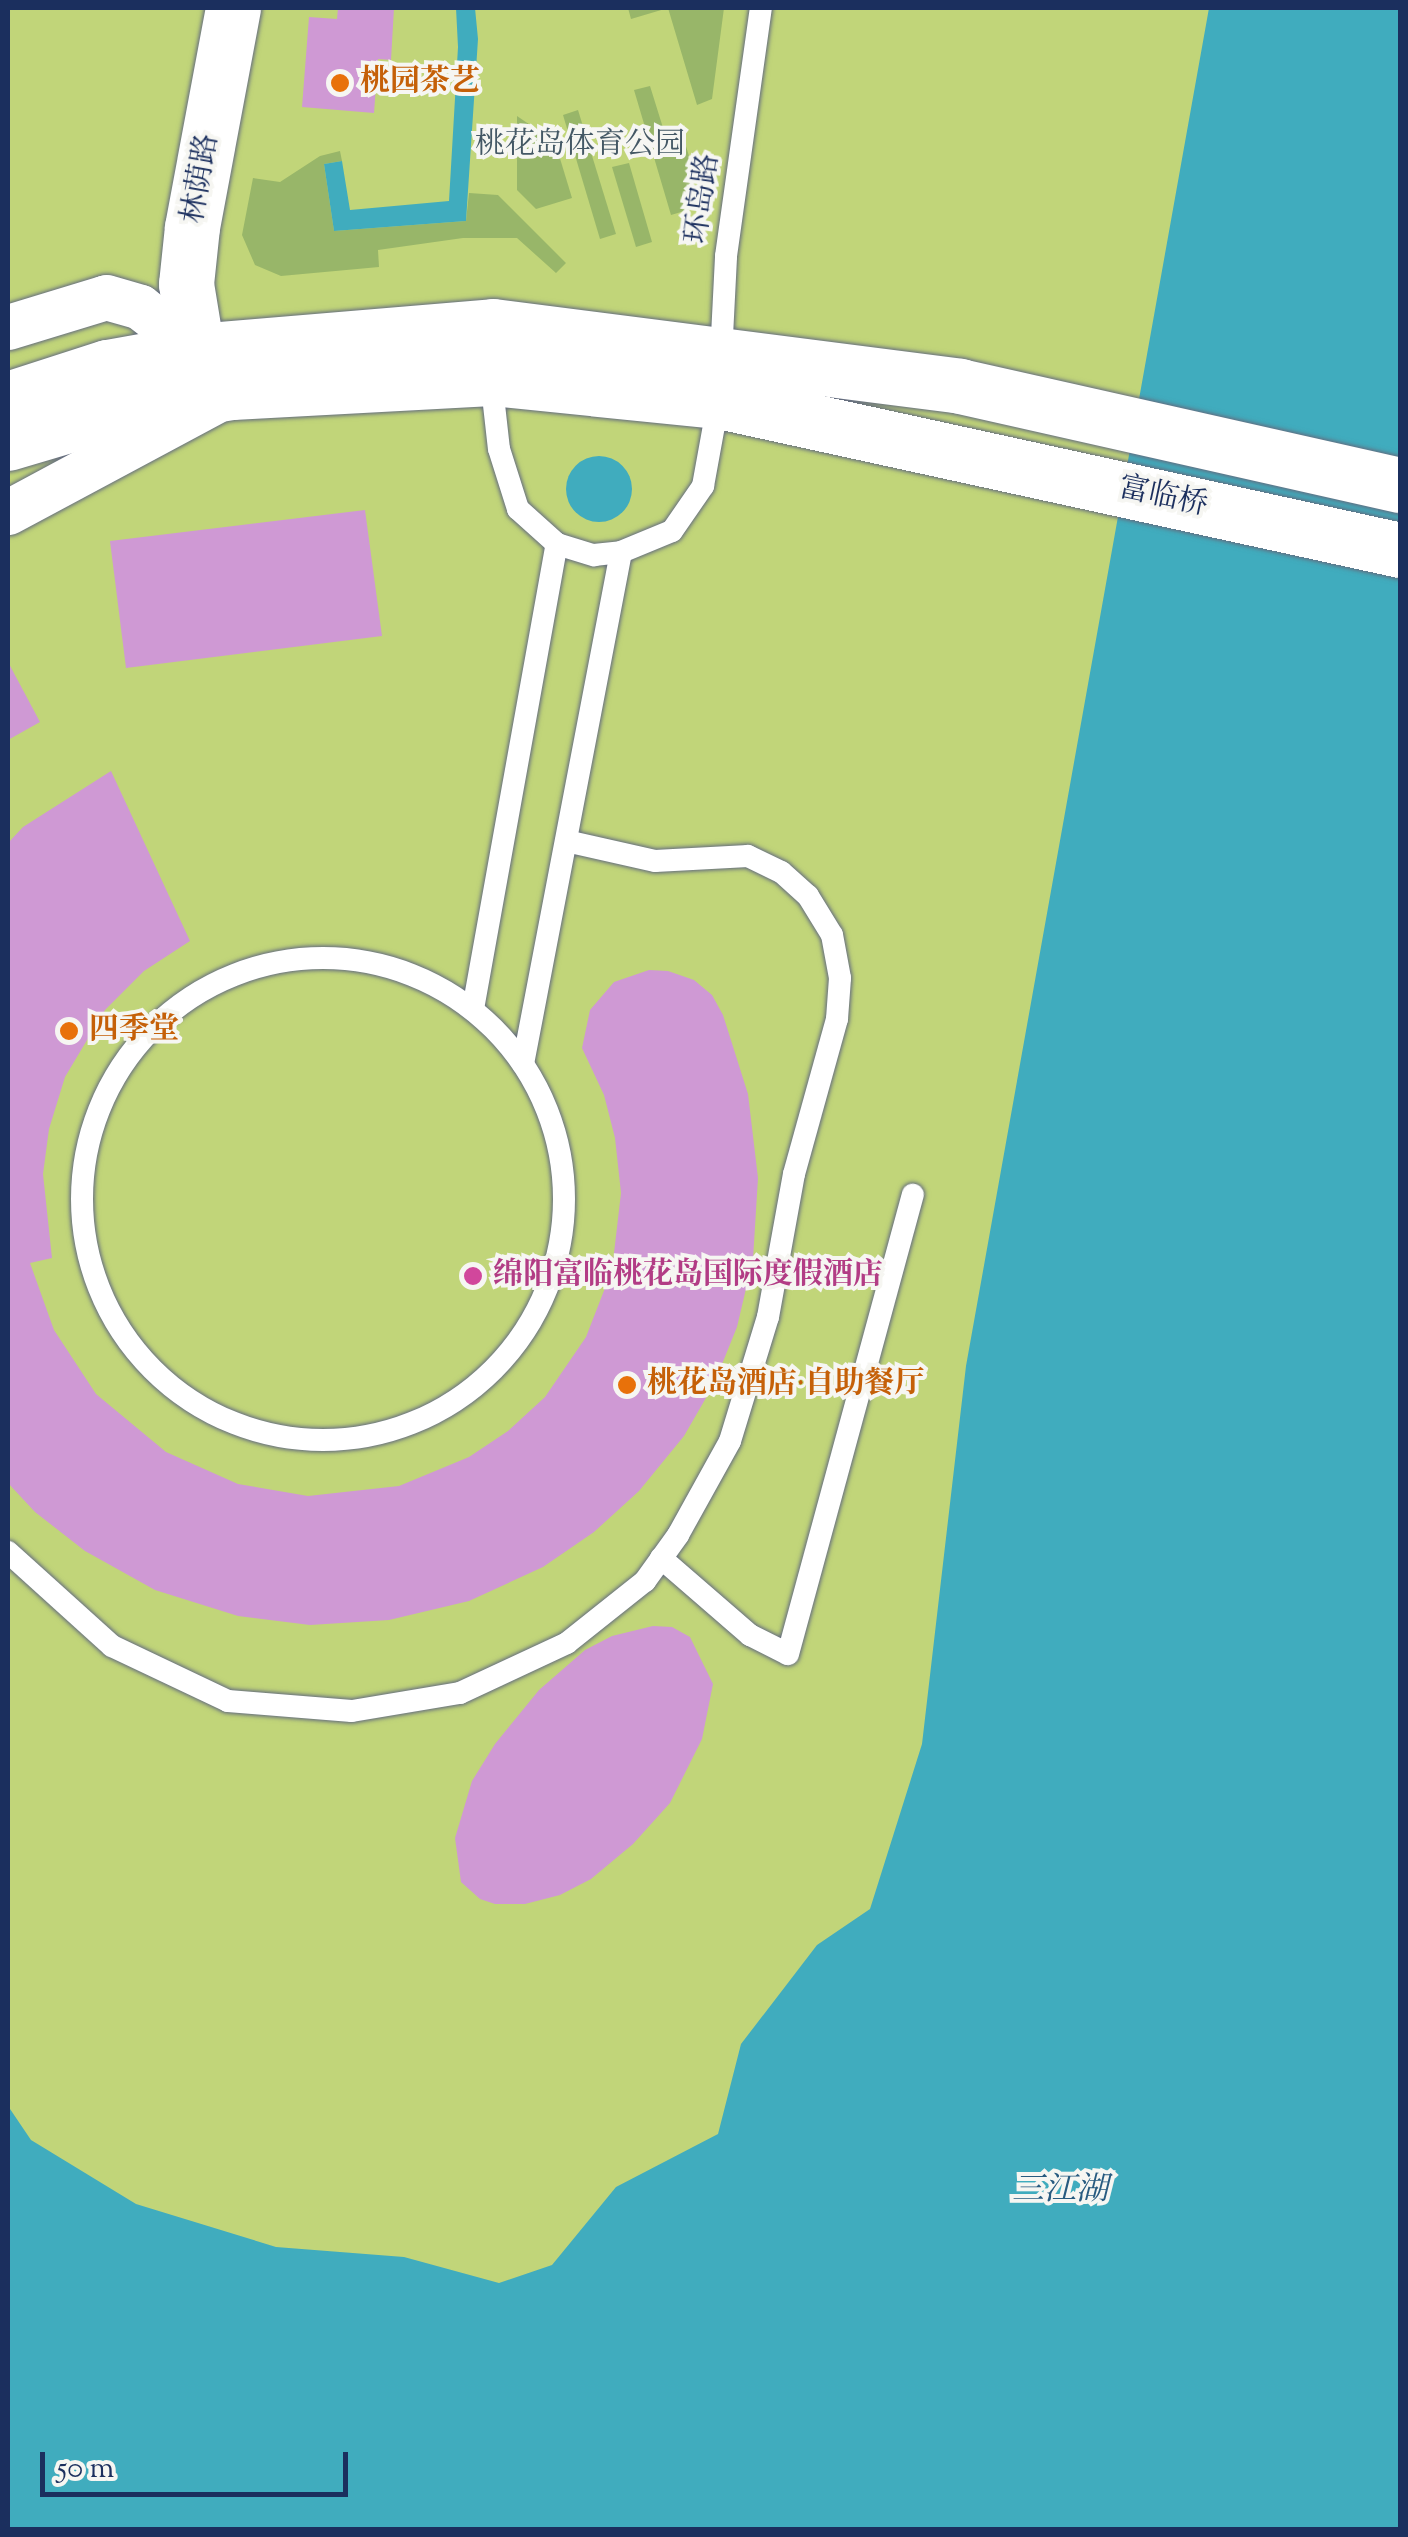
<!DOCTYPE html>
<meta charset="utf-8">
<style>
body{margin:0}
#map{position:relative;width:1408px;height:2537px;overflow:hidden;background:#edddbc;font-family:"Sorts Mill Goudy","Noto Serif SC",serif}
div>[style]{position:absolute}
.green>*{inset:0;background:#c1d579}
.forest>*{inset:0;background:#98b669}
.water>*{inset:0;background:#40acbe}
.round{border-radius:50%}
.building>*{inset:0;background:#cf99d4}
.roads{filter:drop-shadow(0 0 2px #646c7f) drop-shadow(0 0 2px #646c7f)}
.lane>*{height:22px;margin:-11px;padding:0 11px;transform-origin:11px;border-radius:11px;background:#fff}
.lane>.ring{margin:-11px;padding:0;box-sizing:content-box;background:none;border:22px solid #fff;border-radius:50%}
.street>*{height:45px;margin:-22.5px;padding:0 22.5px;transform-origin:22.5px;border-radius:22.5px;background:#fff}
.secondary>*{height:55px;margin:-27.5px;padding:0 27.5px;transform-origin:27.5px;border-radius:27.5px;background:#fff}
.dots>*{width:28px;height:28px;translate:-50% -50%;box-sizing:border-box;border:5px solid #f6f6f2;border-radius:50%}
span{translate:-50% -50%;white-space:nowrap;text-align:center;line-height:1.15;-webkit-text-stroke:8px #f6f6f2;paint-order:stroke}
.food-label{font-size:30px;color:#c56008;font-weight:700}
.left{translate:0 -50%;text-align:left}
.park-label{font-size:30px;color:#445865}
.street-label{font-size:30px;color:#1b2f5e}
.hotel-label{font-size:30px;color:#b23c85;font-weight:700}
.water-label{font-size:32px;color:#285b80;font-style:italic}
.frame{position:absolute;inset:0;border:10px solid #1b2f5e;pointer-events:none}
.scale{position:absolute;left:40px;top:2452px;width:308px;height:45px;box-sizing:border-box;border:5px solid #1b2f5e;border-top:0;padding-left:12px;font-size:30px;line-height:35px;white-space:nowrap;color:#1b2f5e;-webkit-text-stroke:8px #f6f6f2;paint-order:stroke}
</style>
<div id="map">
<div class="green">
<div style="clip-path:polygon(8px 8px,1400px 8px,1400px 2529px,8px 2530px)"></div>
</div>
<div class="forest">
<div style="clip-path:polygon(628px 8px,724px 8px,712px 99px,697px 105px,668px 8px,631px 19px)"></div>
<div style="clip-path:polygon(650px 86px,669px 147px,685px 143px,693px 169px,688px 210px,671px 215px,634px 90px)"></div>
<div style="clip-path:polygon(578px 110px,616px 234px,600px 239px,563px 115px)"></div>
<div style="clip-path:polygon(517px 116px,555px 142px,572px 198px,536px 209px,517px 190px)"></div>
<div style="clip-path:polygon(340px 151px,342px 161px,324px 164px,334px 231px,466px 221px,469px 193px,498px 195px,566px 263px,556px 273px,517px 238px,463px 238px,378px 250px,379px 267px,281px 276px,255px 265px,242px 235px,253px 178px,280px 182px,320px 156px)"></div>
<div style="clip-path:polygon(629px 163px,652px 242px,636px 247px,612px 167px)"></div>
</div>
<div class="water">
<div style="clip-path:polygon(456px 8px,475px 8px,478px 39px,466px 221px,334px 231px,324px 164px,342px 161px,350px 210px,449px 201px,458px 47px)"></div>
<div style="clip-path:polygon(1209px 8px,1400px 8px,1400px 2529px,8px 2529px,8px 2106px,31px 2140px,136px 2204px,276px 2247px,404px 2257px,499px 2283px,552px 2265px,616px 2187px,718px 2134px,741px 2044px,817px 1945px,870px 1909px,922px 1744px,966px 1366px)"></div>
<div class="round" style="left:566px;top:456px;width:66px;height:66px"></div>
</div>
<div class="building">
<div style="clip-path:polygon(338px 8px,394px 8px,391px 60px,378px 59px,374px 113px,302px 107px,309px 17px,337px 19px)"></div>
<div style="clip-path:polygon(365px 510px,382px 636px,126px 668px,110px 541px)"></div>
<div style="clip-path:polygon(8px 662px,40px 722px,8px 740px)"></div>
<div style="clip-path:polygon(111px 771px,190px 941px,144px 971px,105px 1010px,65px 1077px,49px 1129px,43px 1174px,52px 1258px,30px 1263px,54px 1330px,96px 1394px,166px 1452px,238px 1484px,308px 1496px,399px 1486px,469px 1457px,508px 1431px,545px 1397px,586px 1337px,612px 1270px,621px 1193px,615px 1138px,604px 1095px,582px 1048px,590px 1010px,614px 982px,649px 970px,668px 971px,694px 980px,712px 995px,723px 1015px,748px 1094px,758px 1178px,753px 1259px,737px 1327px,714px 1384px,684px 1436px,639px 1491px,594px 1532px,543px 1567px,469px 1601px,389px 1620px,310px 1625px,238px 1616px,155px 1590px,85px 1551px,35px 1512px,8px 1483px,8px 843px,23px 827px)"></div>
<div style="clip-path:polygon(653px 1626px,672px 1627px,690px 1637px,713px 1684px,702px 1739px,670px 1803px,633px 1844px,591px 1879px,560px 1895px,525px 1904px,495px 1904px,480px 1899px,461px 1882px,455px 1838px,472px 1781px,495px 1744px,539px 1690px,585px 1650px,612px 1636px)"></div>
</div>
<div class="roads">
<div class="lane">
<div style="left:721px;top:356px;width:100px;rotate:-87.1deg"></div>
<div style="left:726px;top:256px;width:250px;rotate:-82deg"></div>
<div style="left:491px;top:378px;width:71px;rotate:83.6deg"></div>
<div style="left:499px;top:449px;width:63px;rotate:72.4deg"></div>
<div style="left:518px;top:509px;width:52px;rotate:41.9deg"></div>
<div style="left:557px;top:544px;width:39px;rotate:17deg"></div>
<div style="left:594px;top:555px;width:27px;rotate:-6deg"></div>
<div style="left:621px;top:552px;width:55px;rotate:-22.4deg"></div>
<div style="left:672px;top:531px;width:55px;rotate:-55.4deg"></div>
<div style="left:703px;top:486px;width:89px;rotate:-79.7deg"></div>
<div class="ring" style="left:82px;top:958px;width:460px;height:460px"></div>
<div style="left:473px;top:1009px;width:473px;rotate:-79.8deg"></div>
<div style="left:523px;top:1064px;width:521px;rotate:-79.16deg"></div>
<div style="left:8px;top:1552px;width:140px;rotate:42.1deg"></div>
<div style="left:112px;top:1646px;width:128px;rotate:25.4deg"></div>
<div style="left:228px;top:1701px;width:124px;rotate:4.6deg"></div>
<div style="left:352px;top:1711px;width:109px;rotate:-9.5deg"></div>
<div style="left:460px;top:1693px;width:118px;rotate:-25deg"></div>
<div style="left:567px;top:1643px;width:100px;rotate:-38.5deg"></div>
<div style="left:645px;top:1581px;width:57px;rotate:-54.3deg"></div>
<div style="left:678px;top:1535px;width:107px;rotate:-61deg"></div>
<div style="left:730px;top:1441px;width:130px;rotate:-73deg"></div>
<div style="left:768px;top:1317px;width:145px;rotate:-79.7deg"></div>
<div style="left:794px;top:1174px;width:161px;rotate:-74.5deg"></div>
<div style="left:837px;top:1019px;width:41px;rotate:-85.8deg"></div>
<div style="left:840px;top:978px;width:44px;rotate:-100.5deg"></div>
<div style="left:832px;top:935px;width:46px;rotate:-121.6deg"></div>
<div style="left:808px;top:896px;width:36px;rotate:-138deg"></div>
<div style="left:781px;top:872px;width:37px;rotate:-154deg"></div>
<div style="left:748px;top:856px;width:93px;rotate:176.9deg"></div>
<div style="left:655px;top:861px;width:91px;rotate:-167.3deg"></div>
<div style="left:661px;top:1558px;width:118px;rotate:40.9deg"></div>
<div style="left:750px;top:1635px;width:42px;rotate:26.6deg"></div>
<div style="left:788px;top:1654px;width:476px;rotate:-74.8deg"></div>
</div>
<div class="street">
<div style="left:8px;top:327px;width:102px;rotate:-17deg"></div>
<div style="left:106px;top:297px;width:35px;rotate:16deg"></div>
<div style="left:140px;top:307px;width:72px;rotate:37.7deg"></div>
<div style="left:8px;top:512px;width:233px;rotate:-28.2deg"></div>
</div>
<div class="secondary">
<div style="left:197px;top:351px;width:68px;rotate:-99.3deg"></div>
<div style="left:186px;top:284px;width:57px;rotate:-84deg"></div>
<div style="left:192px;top:227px;width:223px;rotate:-79.4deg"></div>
<div style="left:8px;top:399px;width:104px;rotate:-17.9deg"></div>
<div style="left:107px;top:367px;width:91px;rotate:-10.1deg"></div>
<div style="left:197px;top:351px;width:297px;rotate:-4.8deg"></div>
<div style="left:493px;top:326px;width:471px;rotate:7.3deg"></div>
<div style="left:960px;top:386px;width:451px;rotate:12.7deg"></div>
<div style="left:8px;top:443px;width:109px;rotate:-16.6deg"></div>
<div style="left:112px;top:412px;width:122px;rotate:-9.5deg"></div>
<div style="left:232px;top:392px;width:259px;rotate:-3.1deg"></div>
<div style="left:491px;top:378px;width:229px;rotate:5.8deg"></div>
<div style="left:719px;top:401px;width:697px;rotate:12.34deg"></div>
</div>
</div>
<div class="dots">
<div style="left:340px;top:83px;background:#e8710a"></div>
<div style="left:69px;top:1031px;background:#e8710a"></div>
<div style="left:473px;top:1276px;background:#d1479c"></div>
<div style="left:627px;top:1385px;background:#e8710a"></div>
</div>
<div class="food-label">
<span class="left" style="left:360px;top:83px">桃园茶艺</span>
<span class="left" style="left:89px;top:1031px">四季堂</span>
<span class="left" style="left:647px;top:1385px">桃花岛酒店·自助餐厅</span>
</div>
<div class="park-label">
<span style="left:580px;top:146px">桃花岛体育公园</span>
</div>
<div class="street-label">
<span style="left:202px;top:179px;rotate:-80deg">林荫路</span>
<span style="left:704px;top:199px;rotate:-82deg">环岛路</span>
<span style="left:1163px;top:498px;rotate:12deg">富临桥</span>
</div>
<div class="hotel-label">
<span class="left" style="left:493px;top:1276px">绵阳富临桃花岛国际度假酒店</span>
</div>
<div class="water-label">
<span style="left:1060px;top:2191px">三江湖</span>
</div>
<div class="frame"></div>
<div class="scale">50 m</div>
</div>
